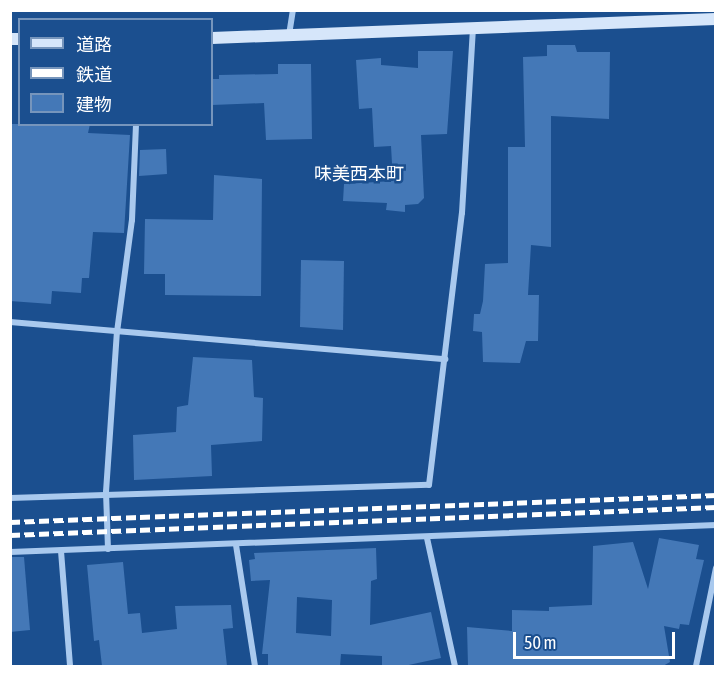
<!DOCTYPE html>
<meta charset="utf-8">
<style>
body{margin:0}
#map{position:relative;width:726px;height:677px;overflow:hidden;background:#1b4f8f;font-family:"Asap Condensed","Noto Sans JP",sans-serif}
div>[style]{position:absolute}
.building>*{inset:0;background:#4478b7}
.minor>*{height:6px;margin:-3px;padding:0 3px;transform-origin:3px;border-radius:3px;background:#a9c9ee}
.secondary>*{height:12px;margin:-6px;padding:0 6px;transform-origin:6px;border-radius:6px;background:#d6e6fa}
.rail>*{height:4.5px;margin-top:-2.25px;transform-origin:0;background:repeating-linear-gradient(90deg,#fff 0 10px,transparent 0 14.5px)}
span{translate:-50% -50%;white-space:nowrap;text-align:center;line-height:1.15;-webkit-text-stroke:5px #1b4f8f;paint-order:stroke}
.quarter-label{font-size:18px;color:#fff}
.frame{position:absolute;inset:0;border:12px solid #fff;pointer-events:none}
.legend{position:absolute;left:18px;top:18px;width:195px;height:108px;box-sizing:border-box;background:#1b4f8f;border:2px solid #7695bc;margin:0;padding:8px 10px;list-style:none;font-size:18px;color:#fff}
.legend li{display:flex;align-items:center;gap:12px;height:30px}
.legend b{width:30px;border:2px solid #7695bc}
.scale{position:absolute;left:513px;top:632px;width:162px;height:27px;box-sizing:border-box;border:3px solid #fff;border-top:0;padding-left:8px;font-size:18px;line-height:21px;white-space:nowrap;color:#fff;-webkit-text-stroke:4px #1b4f8f;paint-order:stroke}
</style>
<div id="map">
<div class="building">
<div style="clip-path:polygon(547px 45px,575px 45px,577px 52px,610px 52px,609px 119px,551px 116px,551px 247px,531px 245px,528px 295px,539px 295px,538px 341px,526px 341px,520px 363px,483px 362px,482px 332px,473px 331px,474px 314px,480px 314px,483px 301px,485px 264px,508px 263px,508px 147px,525px 147px,523px 57px,547px 56px)"></div>
<div style="clip-path:polygon(418px 51px,453px 51px,447px 134px,421px 135px,424px 198px,418px 204px,405px 205px,405px 212px,386px 210px,387px 203px,343px 201px,344px 184px,393px 181px,391px 146px,374px 147px,372px 108px,359px 109px,356px 60px,381px 58px,381px 65px,418px 68px)"></div>
<div style="clip-path:polygon(278px 64px,311px 64px,312px 139px,266px 140px,264px 103px,212px 105px,212px 79px,219px 79px,219px 75px,278px 74px)"></div>
<div style="clip-path:polygon(10px 124px,90px 124px,88px 133px,130px 135px,124px 233px,93px 232px,89px 278px,82px 278px,81px 293px,52px 291px,51px 304px,10px 301px)"></div>
<div style="clip-path:polygon(166px 149px,167px 174px,139px 176px,140px 150px)"></div>
<div style="clip-path:polygon(214px 175px,262px 179px,261px 296px,165px 295px,165px 274px,144px 274px,145px 219px,213px 220px)"></div>
<div style="clip-path:polygon(301px 260px,344px 261px,343px 330px,300px 327px)"></div>
<div style="clip-path:polygon(193px 357px,252px 360px,254px 397px,263px 398px,262px 441px,211px 445px,212px 476px,134px 480px,133px 435px,176px 432px,177px 407px,188px 405px)"></div>
<div style="clip-path:polygon(659px 538px,699px 545px,696px 559px,704px 560px,689px 625px,680px 624px,679px 629px,664px 626px,670px 662px,663px 666px,468px 666px,467px 627px,512px 631px,512px 610px,549px 611px,549px 607px,592px 605px,593px 546px,633px 542px,648px 589px)"></div>
<div style="clip-path:polygon(evenodd,376px 548px,377px 579px,371px 581px,370px 625px,431px 612px,441px 658px,404px 666px,382px 666px,382px 656px,341px 654px,340px 666px,268px 665px,268px 654px,262px 654px,270px 580px,251px 581px,249px 560px,255px 559px,254px 553px,376px 548px,297px 597px,332px 600px,331px 636px,296px 633px,297px 597px)"></div>
<div style="clip-path:polygon(10px 557px,24px 557px,30px 630px,10px 632px)"></div>
<div style="clip-path:polygon(123px 562px,128px 614px,140px 613px,142px 633px,177px 629px,175px 606px,231px 605px,233px 628px,223px 629px,227px 666px,102px 666px,99px 640px,94px 641px,87px 565px)"></div>
</div>
<div class="minor">
<div style="left:289px;top:35px;width:25px;rotate:-81deg"></div>
<div style="left:10px;top:322px;width:437px;rotate:4.9deg"></div>
<div style="left:10px;top:498px;width:419px;rotate:-1.8deg"></div>
<div style="left:429px;top:485px;width:274px;rotate:-83.1deg"></div>
<div style="left:462px;top:213px;width:184px;rotate:-86.6deg"></div>
<div style="left:427px;top:538px;width:131px;rotate:77.7deg"></div>
<div style="left:236px;top:545px;width:122px;rotate:81.1deg"></div>
<div style="left:108px;top:549px;width:57px;rotate:-92deg"></div>
<div style="left:106px;top:492px;width:160px;rotate:-86.1deg"></div>
<div style="left:117px;top:332px;width:113px;rotate:-82.4deg"></div>
<div style="left:132px;top:220px;width:96px;rotate:-87.6deg"></div>
<div style="left:61px;top:551px;width:115px;rotate:85.5deg"></div>
<div style="left:10px;top:552px;width:707px;rotate:-2.19deg"></div>
<div style="left:696px;top:666px;width:100px;rotate:-78.5deg"></div>
</div>
<div class="secondary">
<div style="left:212px;top:38px;width:504px;rotate:-2.16deg"></div>
<div style="left:10px;top:39px;width:10px"></div>
</div>
<div class="rail">
<div style="left:10px;top:522px;width:707px;rotate:-2.19deg"></div>
<div style="left:10px;top:535px;width:707px;rotate:-2.27deg"></div>
</div>
<div class="quarter-label">
<span style="left:359px;top:174px">味美西本町</span>
</div>
<div class="frame"></div>
<ul class="legend">
<li><b style="height:8px;background:#d6e6fa"></b>道路</li>
<li><b style="height:8px;background:#fff"></b>鉄道</li>
<li><b style="height:16px;background:#4478b7"></b>建物</li>
</ul>
<div class="scale">50 m</div>
</div>
